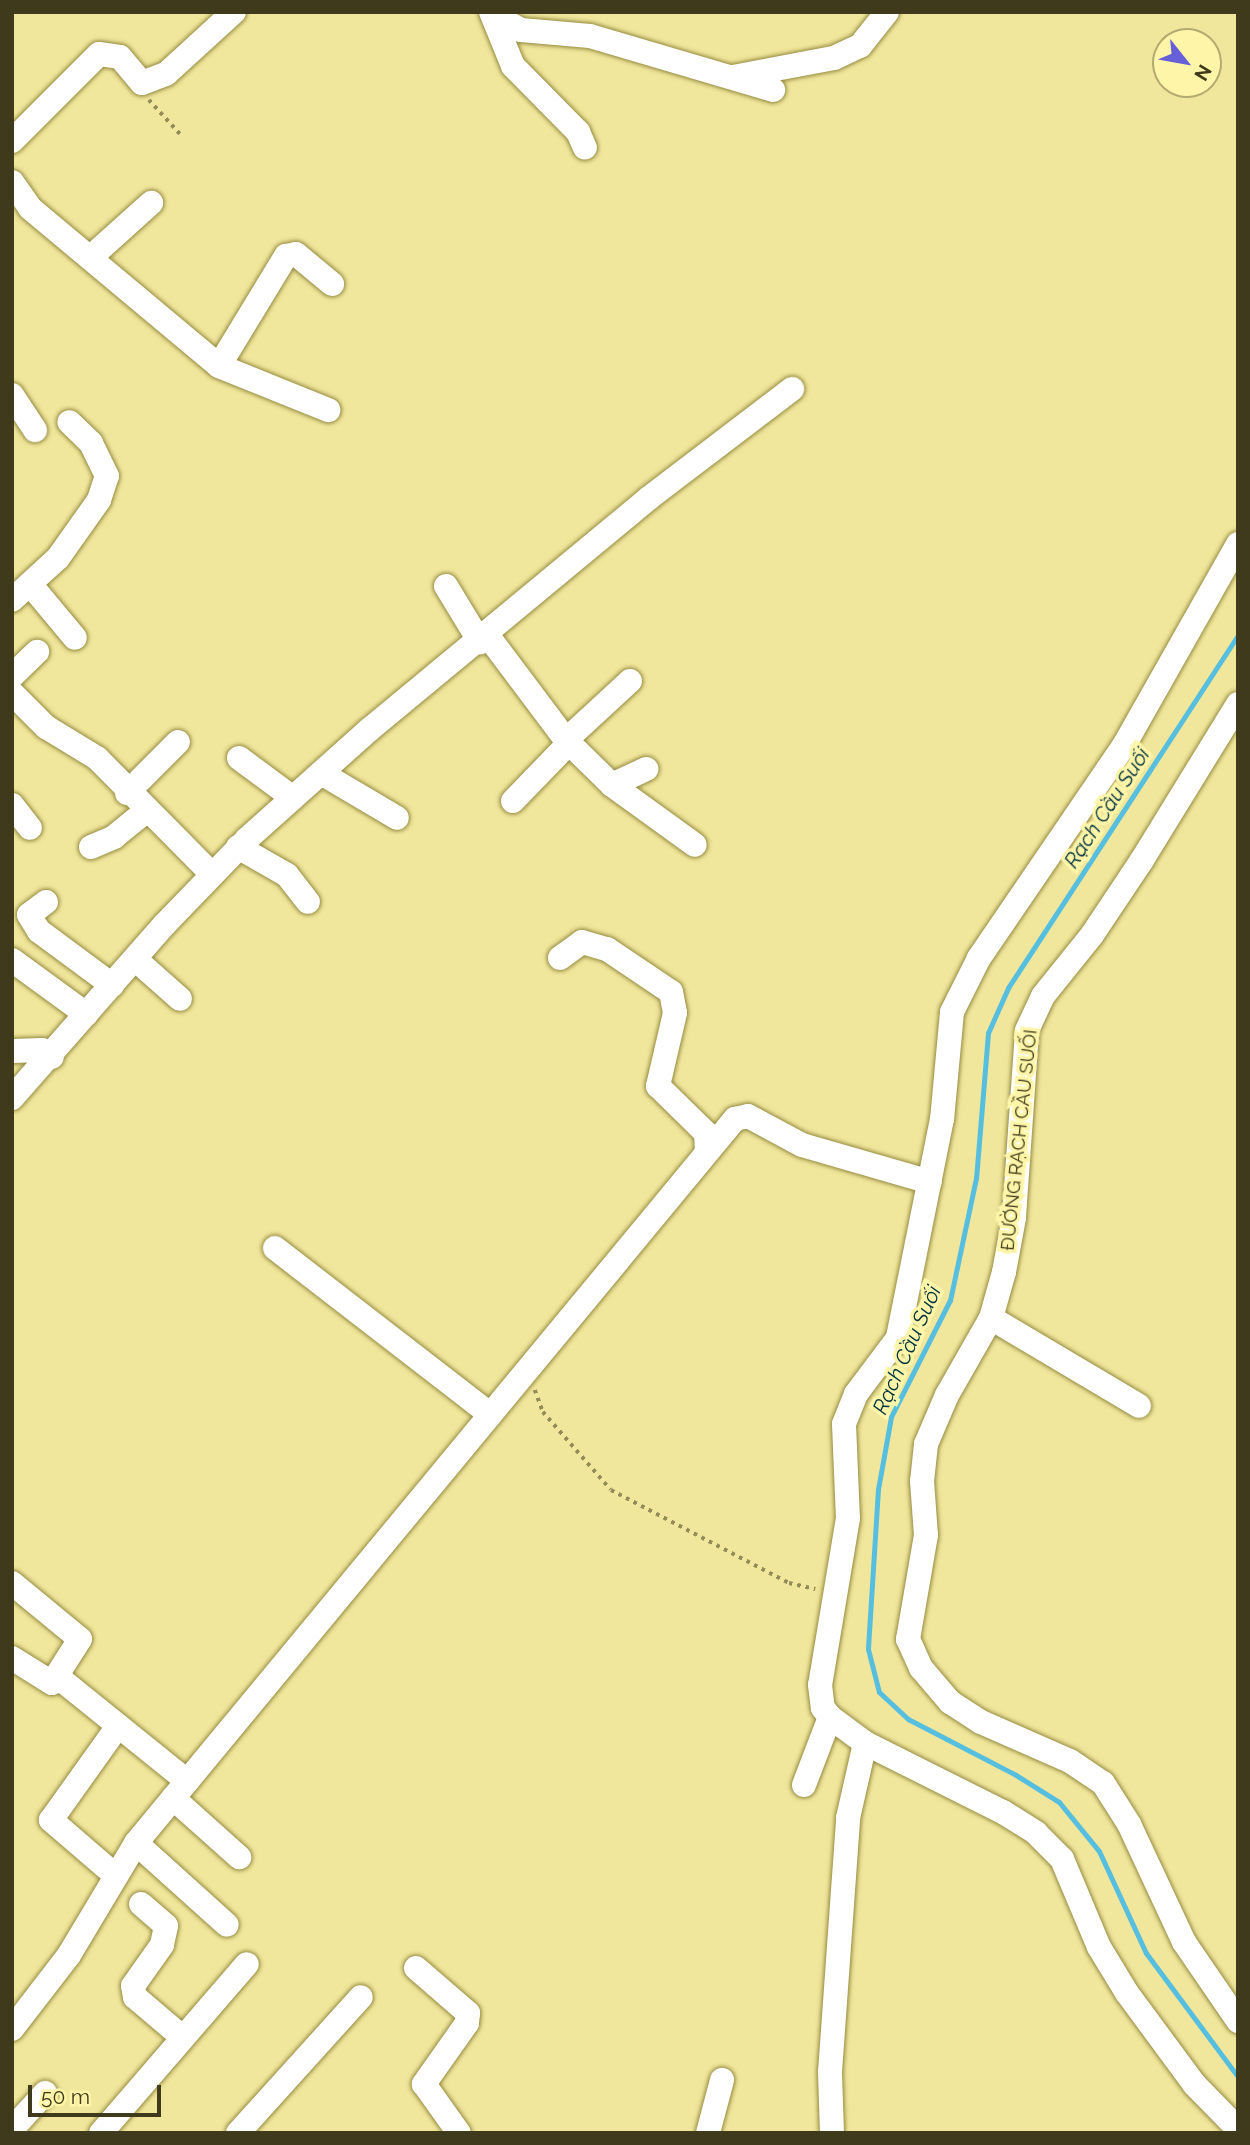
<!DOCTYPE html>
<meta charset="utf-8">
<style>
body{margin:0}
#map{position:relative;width:1250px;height:2145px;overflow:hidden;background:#f1e79c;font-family:Raleway,sans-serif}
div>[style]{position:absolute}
.stream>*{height:5px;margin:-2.5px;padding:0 2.5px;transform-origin:2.5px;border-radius:2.5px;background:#56bedf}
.path>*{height:3.5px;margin-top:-1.75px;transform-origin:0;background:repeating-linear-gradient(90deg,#938c58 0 3.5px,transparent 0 8.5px)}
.roads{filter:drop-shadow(0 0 2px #958b41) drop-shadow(0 0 2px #958b41)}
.minor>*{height:24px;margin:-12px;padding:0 12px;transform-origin:12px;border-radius:12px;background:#fff}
span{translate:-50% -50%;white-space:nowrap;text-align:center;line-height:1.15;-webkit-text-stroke:7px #fff5a9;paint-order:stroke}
.street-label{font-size:19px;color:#3e3a1b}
.water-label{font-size:21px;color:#003240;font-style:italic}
.frame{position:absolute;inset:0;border:14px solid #3e3a1b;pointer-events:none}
.north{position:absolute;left:1152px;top:28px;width:70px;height:70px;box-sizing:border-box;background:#fff5a9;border:2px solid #b2aa70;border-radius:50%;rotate:121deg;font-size:19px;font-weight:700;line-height:28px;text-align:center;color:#3e3a1b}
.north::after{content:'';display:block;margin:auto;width:24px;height:32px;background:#665fd8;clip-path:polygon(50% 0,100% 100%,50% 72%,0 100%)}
.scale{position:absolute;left:28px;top:2085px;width:133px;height:32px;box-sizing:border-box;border:4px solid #3e3a1b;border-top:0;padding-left:9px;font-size:21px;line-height:24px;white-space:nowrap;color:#3e3a1b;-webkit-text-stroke:5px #fff5a9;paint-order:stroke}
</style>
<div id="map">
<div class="stream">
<div style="left:1238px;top:635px;width:421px;rotate:123.1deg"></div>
<div style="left:1008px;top:988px;width:49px;rotate:114deg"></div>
<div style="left:988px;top:1033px;width:145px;rotate:94.7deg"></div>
<div style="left:976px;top:1178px;width:125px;rotate:102deg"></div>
<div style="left:950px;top:1300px;width:131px;rotate:116.8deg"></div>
<div style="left:891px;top:1417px;width:73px;rotate:100.2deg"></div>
<div style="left:878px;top:1489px;width:160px;rotate:93.6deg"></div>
<div style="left:868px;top:1649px;width:44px;rotate:75.7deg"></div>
<div style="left:879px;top:1692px;width:40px;rotate:43deg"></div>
<div style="left:908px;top:1719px;width:122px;rotate:27.4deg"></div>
<div style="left:1016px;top:1775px;width:51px;rotate:32.1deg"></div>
<div style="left:1059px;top:1802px;width:63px;rotate:50.8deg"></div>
<div style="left:1099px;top:1851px;width:112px;rotate:65.3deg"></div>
<div style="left:1146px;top:1953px;width:154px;rotate:53.4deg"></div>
</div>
<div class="path">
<div style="left:149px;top:100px;width:46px;rotate:47.6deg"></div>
<div style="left:535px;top:1390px;width:23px;rotate:70deg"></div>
<div style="left:543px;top:1412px;width:103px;rotate:48.9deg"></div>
<div style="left:611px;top:1490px;width:201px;rotate:27.6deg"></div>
<div style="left:789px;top:1583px;width:27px;rotate:13deg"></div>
</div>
<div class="roads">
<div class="minor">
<div style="left:491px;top:12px;width:58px;rotate:67.8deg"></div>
<div style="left:513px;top:66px;width:93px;rotate:45.4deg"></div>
<div style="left:578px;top:132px;width:17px;rotate:66deg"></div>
<div style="left:492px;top:14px;width:33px;rotate:29deg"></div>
<div style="left:521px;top:30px;width:69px;rotate:5deg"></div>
<div style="left:590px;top:36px;width:191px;rotate:16.4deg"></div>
<div style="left:733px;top:77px;width:103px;rotate:-10.7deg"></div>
<div style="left:834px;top:58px;width:29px;rotate:-25deg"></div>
<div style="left:860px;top:46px;width:43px;rotate:-51.5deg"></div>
<div style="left:12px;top:141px;width:123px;rotate:-45deg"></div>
<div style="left:99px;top:54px;width:21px;rotate:8deg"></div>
<div style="left:120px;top:57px;width:34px;rotate:50deg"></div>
<div style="left:142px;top:83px;width:26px;rotate:-21deg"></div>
<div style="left:166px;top:74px;width:92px;rotate:-42.4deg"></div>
<div style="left:12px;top:182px;width:32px;rotate:55deg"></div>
<div style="left:30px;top:208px;width:246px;rotate:39.9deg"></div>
<div style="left:219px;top:366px;width:118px;rotate:22deg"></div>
<div style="left:91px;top:257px;width:81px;rotate:-42deg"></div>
<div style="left:219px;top:366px;width:129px;rotate:-58.7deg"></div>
<div style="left:286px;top:256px;width:10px;rotate:-11deg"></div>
<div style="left:296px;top:254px;width:47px;rotate:39.8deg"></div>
<div style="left:12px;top:395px;width:42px;rotate:56.7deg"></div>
<div style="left:1238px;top:544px;width:230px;rotate:119.5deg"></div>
<div style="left:1125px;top:744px;width:259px;rotate:124.3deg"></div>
<div style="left:979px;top:958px;width:60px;rotate:116.6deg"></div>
<div style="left:952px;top:1012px;width:107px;rotate:95.3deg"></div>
<div style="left:942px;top:1119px;width:223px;rotate:101.4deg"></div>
<div style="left:898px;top:1338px;width:70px;rotate:126.9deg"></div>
<div style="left:856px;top:1394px;width:32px;rotate:112deg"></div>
<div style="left:844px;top:1424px;width:94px;rotate:87.6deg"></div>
<div style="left:848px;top:1518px;width:169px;rotate:99.5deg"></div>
<div style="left:820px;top:1685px;width:23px;rotate:83deg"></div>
<div style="left:823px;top:1708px;width:11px;rotate:52deg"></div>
<div style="left:830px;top:1717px;width:44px;rotate:36.6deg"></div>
<div style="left:865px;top:1743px;width:154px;rotate:26.6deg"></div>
<div style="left:1003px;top:1812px;width:39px;rotate:32deg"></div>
<div style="left:1036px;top:1833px;width:37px;rotate:45deg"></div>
<div style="left:1062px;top:1859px;width:95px;rotate:67.2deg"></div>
<div style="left:1099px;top:1947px;width:54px;rotate:58.7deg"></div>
<div style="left:1127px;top:1993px;width:113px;rotate:53.6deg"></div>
<div style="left:1194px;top:2084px;width:63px;rotate:45.6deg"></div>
<div style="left:30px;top:584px;width:70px;rotate:50.2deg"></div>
<div style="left:446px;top:586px;width:66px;rotate:58.7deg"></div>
<div style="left:12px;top:600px;width:62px;rotate:-42.4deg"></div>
<div style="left:58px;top:558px;width:71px;rotate:-54.7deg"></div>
<div style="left:99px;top:500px;width:25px;rotate:-72deg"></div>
<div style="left:107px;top:476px;width:37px;rotate:-116deg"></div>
<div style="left:91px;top:443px;width:30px;rotate:-136deg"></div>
<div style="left:488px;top:636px;width:130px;rotate:53.1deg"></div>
<div style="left:566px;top:740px;width:64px;rotate:44.4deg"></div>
<div style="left:612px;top:785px;width:38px;rotate:-25deg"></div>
<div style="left:12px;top:676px;width:35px;rotate:-44deg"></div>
<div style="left:12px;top:693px;width:48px;rotate:45deg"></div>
<div style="left:46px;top:727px;width:60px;rotate:31.3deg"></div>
<div style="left:97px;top:758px;width:162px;rotate:45.3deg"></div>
<div style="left:1238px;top:704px;width:183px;rotate:121.6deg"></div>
<div style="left:1142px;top:860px;width:90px;rotate:123.7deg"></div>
<div style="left:1092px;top:935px;width:78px;rotate:128.8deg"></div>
<div style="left:1043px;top:996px;width:38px;rotate:115deg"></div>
<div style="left:1027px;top:1031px;width:187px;rotate:94deg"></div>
<div style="left:1014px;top:1218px;width:55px;rotate:100.5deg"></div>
<div style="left:1004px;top:1272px;width:48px;rotate:105.8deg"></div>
<div style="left:991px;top:1318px;width:89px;rotate:119.7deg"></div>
<div style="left:947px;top:1395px;width:53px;rotate:113.2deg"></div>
<div style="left:926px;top:1444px;width:37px;rotate:96deg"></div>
<div style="left:922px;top:1481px;width:54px;rotate:85.8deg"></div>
<div style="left:926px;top:1535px;width:106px;rotate:99.8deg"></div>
<div style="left:908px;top:1639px;width:32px;rotate:66deg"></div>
<div style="left:921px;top:1668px;width:45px;rotate:49.5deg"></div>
<div style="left:950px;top:1702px;width:37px;rotate:33deg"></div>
<div style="left:981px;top:1722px;width:97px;rotate:23.7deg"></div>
<div style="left:1070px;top:1761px;width:40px;rotate:34deg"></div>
<div style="left:1103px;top:1783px;width:49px;rotate:57.6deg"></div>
<div style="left:1129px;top:1824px;width:130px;rotate:65deg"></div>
<div style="left:1184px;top:1942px;width:96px;rotate:55.6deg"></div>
<div style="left:566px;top:740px;width:87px;rotate:-42.7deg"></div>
<div style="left:239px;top:758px;width:67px;rotate:36.5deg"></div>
<div style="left:321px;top:773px;width:88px;rotate:30.6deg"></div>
<div style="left:612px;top:785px;width:102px;rotate:35.9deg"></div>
<div style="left:127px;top:793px;width:72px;rotate:-45deg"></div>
<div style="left:513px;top:801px;width:81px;rotate:-46deg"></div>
<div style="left:12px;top:805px;width:29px;rotate:52deg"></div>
<div style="left:91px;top:847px;width:25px;rotate:-23deg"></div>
<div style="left:114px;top:837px;width:41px;rotate:-39.1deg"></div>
<div style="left:238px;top:847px;width:56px;rotate:29.7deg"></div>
<div style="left:287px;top:875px;width:34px;rotate:52deg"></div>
<div style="left:46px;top:902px;width:21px;rotate:143deg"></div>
<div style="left:29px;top:915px;width:19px;rotate:58deg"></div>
<div style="left:39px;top:931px;width:91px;rotate:36.5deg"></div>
<div style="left:560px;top:958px;width:27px;rotate:-36deg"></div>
<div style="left:582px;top:942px;width:26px;rotate:16deg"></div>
<div style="left:607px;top:949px;width:77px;rotate:33.9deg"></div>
<div style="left:671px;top:992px;width:21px;rotate:79deg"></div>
<div style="left:675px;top:1013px;width:75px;rotate:103.1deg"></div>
<div style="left:658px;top:1086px;width:67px;rotate:44.4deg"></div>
<div style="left:706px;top:1133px;width:19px;rotate:87deg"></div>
<div style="left:135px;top:959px;width:60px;rotate:41.6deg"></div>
<div style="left:12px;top:960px;width:92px;rotate:36.1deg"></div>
<div style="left:12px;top:1051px;width:30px;rotate:-2deg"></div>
<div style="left:42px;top:1050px;width:12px;rotate:35deg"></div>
<div style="left:12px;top:1098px;width:232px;rotate:-48.7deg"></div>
<div style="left:165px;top:924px;width:118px;rotate:-46deg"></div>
<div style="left:247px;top:839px;width:165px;rotate:-41.8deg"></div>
<div style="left:370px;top:729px;width:362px;rotate:-39.6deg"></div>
<div style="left:649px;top:498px;width:180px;rotate:-37.3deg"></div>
<div style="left:275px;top:1248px;width:272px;rotate:37.7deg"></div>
<div style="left:991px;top:1318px;width:172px;rotate:30.7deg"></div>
<div style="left:12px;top:1583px;width:88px;rotate:39.5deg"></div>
<div style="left:80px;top:1639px;width:52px;rotate:122.5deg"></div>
<div style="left:52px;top:1683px;width:47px;rotate:-148deg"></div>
<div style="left:58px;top:1677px;width:166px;rotate:38.9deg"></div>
<div style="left:804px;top:1785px;width:73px;rotate:-69.1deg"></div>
<div style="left:173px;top:1798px;width:89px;rotate:41.8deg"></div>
<div style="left:136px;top:1843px;width:122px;rotate:42deg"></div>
<div style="left:116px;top:1876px;width:86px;rotate:-139.3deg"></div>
<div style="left:51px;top:1820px;width:115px;rotate:-54.5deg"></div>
<div style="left:141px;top:1904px;width:33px;rotate:41deg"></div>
<div style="left:166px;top:1926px;width:19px;rotate:102deg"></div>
<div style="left:162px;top:1945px;width:50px;rotate:125.3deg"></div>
<div style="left:133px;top:1986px;width:11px;rotate:80deg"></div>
<div style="left:135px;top:1997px;width:62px;rotate:40.4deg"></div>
<div style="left:416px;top:1968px;width:69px;rotate:40.9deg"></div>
<div style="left:468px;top:2013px;width:10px;rotate:96deg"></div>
<div style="left:467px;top:2023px;width:75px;rotate:125.2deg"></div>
<div style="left:424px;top:2084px;width:60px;rotate:54.5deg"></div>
<div style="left:12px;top:2029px;width:93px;rotate:-52.4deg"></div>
<div style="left:69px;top:1955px;width:131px;rotate:-59.1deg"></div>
<div style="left:136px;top:1843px;width:940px;rotate:-50.4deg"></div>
<div style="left:735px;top:1119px;width:13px;rotate:-13deg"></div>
<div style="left:748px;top:1116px;width:61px;rotate:28.2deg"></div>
<div style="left:802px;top:1145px;width:133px;rotate:16.1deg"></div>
<div style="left:12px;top:2129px;width:49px;rotate:-47.5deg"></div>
<div style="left:101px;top:2133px;width:223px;rotate:-49.2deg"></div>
<div style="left:238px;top:2133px;width:183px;rotate:-47.9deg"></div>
<div style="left:708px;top:2133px;width:55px;rotate:-75.2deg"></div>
<div style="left:832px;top:2133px;width:61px;rotate:-91.9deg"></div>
<div style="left:830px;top:2072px;width:255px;rotate:-85.9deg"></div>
<div style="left:848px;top:1818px;width:77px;rotate:-77.2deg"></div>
</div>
</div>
<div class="street-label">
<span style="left:1019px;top:1140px;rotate:-84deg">ĐƯỜNG RẠCH CẦU SUỐI</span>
</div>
<div class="water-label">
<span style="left:1107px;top:808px;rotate:-57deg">Rạch Cầu Suối</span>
<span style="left:907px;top:1350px;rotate:-66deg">Rạch Cầu Suối</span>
</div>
<div class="frame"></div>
<div class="north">N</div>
<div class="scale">50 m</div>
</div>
